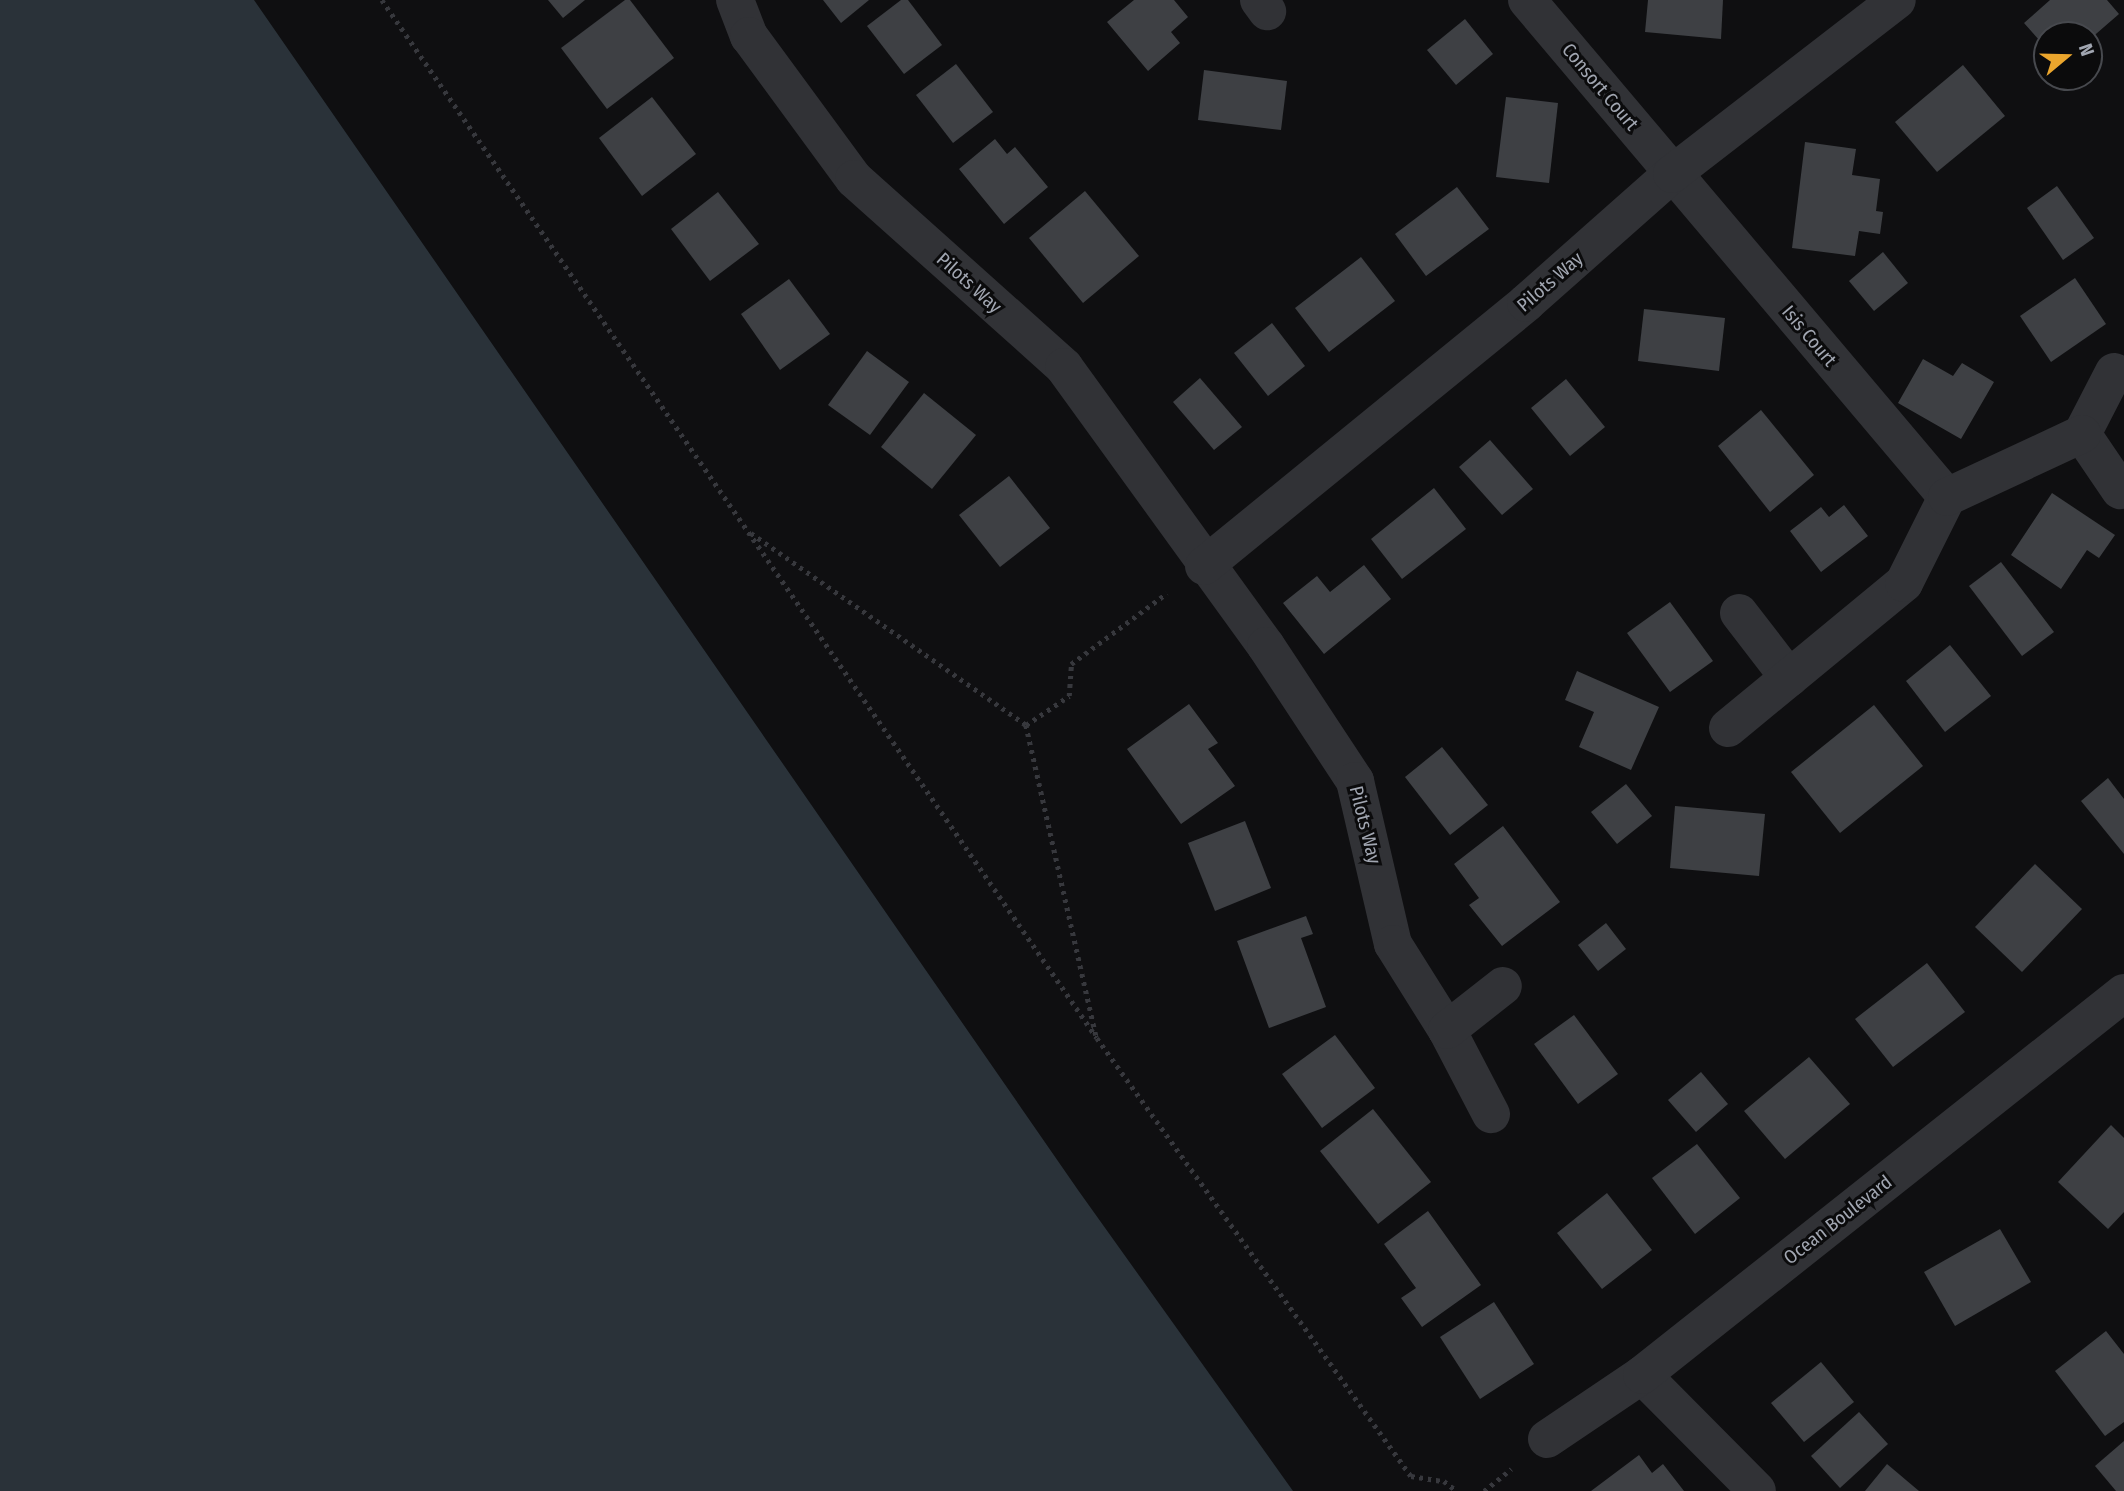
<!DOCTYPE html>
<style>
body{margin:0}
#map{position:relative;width:2124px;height:1491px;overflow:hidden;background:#0f0f11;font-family:"Fira Sans Condensed",sans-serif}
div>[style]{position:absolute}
.water>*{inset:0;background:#2a3239}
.building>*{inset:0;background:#3e4044}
.path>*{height:4.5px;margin-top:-2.25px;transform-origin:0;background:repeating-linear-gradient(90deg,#37383d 0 3.5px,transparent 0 8.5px)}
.minor>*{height:38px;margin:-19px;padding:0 19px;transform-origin:19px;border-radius:19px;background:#313236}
span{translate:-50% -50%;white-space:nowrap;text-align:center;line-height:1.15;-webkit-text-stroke:6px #0b0b0c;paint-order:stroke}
.street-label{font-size:19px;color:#a1a6b1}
.north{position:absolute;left:2033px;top:21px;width:70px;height:70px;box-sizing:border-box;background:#0b0b0c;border:2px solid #47494e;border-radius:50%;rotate:71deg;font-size:19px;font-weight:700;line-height:28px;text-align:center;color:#a1a6b1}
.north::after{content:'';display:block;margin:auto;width:24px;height:32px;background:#eba62d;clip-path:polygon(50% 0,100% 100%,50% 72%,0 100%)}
</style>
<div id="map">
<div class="water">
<div style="clip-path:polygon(0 0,254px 0,1078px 1190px,1293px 1491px,0 1491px)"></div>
</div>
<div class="building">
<div style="clip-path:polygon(548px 0,585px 0,563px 18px)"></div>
<div style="clip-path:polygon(625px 0,630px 0,674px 58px,607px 109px,561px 48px)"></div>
<div style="clip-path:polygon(823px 0,869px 0,841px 23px)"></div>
<div style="clip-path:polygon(901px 0,908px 0,942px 45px,904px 74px,867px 26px)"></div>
<div style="clip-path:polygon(1134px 0,1174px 0,1188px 17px,1171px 32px,1180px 43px,1148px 71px,1107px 22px)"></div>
<div style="clip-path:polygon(1648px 0,1723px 0,1721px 39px,1645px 32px)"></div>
<div style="clip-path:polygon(2050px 0,2107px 0,2119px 14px,2089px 40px,2089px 35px,2047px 35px,2047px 49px,2024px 23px)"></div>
<div style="clip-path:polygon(1465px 19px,1493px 54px,1456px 85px,1427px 50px)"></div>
<div style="clip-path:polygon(956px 64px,993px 112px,953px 143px,916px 95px)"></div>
<div style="clip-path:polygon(1963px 65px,2005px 116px,1937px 172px,1895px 122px)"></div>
<div style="clip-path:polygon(1204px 70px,1287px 81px,1281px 130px,1198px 120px)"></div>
<div style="clip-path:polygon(652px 97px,696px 154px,642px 196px,599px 138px)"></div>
<div style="clip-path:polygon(1506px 97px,1558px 103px,1549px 183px,1496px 177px)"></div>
<div style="clip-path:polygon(995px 139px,1007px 154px,1015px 147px,1048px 187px,1004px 224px,959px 169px)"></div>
<div style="clip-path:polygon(1805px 142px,1856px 149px,1852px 175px,1880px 179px,1876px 211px,1883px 212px,1880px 234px,1859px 231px,1855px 256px,1792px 248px)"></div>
<div style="clip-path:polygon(2057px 186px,2094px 238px,2063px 260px,2027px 208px)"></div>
<div style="clip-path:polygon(1457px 187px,1489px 229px,1426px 276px,1395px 234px)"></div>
<div style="clip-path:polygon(1085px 191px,1139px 256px,1083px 303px,1029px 238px)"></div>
<div style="clip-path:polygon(718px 192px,759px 244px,710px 281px,671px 229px)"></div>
<div style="clip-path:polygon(1883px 252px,1908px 283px,1874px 311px,1849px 281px)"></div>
<div style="clip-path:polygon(1361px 257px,1395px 301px,1329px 352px,1295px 308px)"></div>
<div style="clip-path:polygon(2075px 278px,2106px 324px,2051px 362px,2020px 316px)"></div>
<div style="clip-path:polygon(789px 279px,830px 334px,780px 370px,741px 314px)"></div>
<div style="clip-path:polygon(1644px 309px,1725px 318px,1719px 371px,1638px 361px)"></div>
<div style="clip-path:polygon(1272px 323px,1305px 366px,1268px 396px,1234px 353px)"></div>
<div style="clip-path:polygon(867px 351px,909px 382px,870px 435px,828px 405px)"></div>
<div style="clip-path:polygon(1923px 359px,1953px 376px,1962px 363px,1994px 382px,1961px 439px,1898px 403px)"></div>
<div style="clip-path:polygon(1200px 378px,1242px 427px,1214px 450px,1173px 402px)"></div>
<div style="clip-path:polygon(1566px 379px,1605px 427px,1570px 456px,1531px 408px)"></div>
<div style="clip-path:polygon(924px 393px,976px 435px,932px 489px,881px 447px)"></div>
<div style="clip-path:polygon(1761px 410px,1814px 475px,1770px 512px,1718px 446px)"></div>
<div style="clip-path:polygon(1490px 440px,1533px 489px,1502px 515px,1459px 467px)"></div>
<div style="clip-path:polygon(1009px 476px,1050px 528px,1000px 567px,959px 515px)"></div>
<div style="clip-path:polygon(1434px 488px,1466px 529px,1402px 579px,1371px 539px)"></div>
<div style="clip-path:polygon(2052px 493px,2115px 535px,2099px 558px,2087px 550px,2061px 589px,2011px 555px)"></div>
<div style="clip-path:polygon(1844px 505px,1868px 536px,1821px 572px,1790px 531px,1821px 507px,1829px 517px)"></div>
<div style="clip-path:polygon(2001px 562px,2054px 632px,2022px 656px,1969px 586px)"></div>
<div style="clip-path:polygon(1364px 565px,1391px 599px,1324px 654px,1283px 603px,1317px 576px,1330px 592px)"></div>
<div style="clip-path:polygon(1670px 602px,1713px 661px,1670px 692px,1627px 633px)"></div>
<div style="clip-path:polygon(1950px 645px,1991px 696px,1945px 732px,1906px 681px)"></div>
<div style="clip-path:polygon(1577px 671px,1659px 707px,1631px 770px,1579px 747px,1594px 712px,1565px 700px)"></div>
<div style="clip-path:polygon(1189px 704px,1218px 743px,1208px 749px,1235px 786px,1181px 824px,1127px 749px)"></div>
<div style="clip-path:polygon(1874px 705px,1923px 766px,1840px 833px,1791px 772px)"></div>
<div style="clip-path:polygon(1442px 747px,1488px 805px,1450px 835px,1405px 777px)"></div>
<div style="clip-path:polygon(2108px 778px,2124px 799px,2124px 854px,2081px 801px)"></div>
<div style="clip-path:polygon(1626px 784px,1652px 816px,1617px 844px,1591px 812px)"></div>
<div style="clip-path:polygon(1675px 806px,1765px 814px,1759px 876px,1670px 868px)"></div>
<div style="clip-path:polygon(1245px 821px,1271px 888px,1215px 911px,1188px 843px)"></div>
<div style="clip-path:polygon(1503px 826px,1560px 902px,1502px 946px,1469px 905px,1479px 898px,1454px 864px)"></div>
<div style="clip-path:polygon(2035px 864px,2082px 909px,2022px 972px,1975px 927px)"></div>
<div style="clip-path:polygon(1306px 916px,1313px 934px,1301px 938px,1326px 1007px,1269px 1028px,1237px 941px)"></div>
<div style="clip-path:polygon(1606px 923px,1626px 949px,1598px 971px,1578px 945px)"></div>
<div style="clip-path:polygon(1927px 963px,1965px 1012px,1893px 1067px,1855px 1019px)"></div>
<div style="clip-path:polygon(1574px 1015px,1618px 1074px,1578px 1104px,1534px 1044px)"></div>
<div style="clip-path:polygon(1335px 1035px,1375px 1088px,1322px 1128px,1282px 1074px)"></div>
<div style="clip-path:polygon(1809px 1057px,1850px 1104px,1785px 1159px,1744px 1111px)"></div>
<div style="clip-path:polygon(1701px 1072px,1728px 1104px,1696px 1132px,1668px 1100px)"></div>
<div style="clip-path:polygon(1373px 1109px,1431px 1182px,1378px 1224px,1320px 1151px)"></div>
<div style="clip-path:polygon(2111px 1125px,2124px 1138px,2124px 1212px,2108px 1229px,2058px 1182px)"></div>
<div style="clip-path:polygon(1697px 1144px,1740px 1198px,1695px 1234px,1652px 1178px)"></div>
<div style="clip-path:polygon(1607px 1193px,1652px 1250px,1602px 1289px,1557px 1233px)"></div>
<div style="clip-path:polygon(1428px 1211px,1481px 1285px,1422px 1327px,1401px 1298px,1416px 1288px,1384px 1244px)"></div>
<div style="clip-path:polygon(2000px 1229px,2031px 1282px,1955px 1326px,1924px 1272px)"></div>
<div style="clip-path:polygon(1494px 1302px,1534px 1364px,1480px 1399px,1440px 1337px)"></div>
<div style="clip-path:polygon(2106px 1331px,2124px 1354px,2124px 1422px,2105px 1436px,2055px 1371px)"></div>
<div style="clip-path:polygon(1821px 1362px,1854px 1402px,1804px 1442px,1771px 1403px)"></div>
<div style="clip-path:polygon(1859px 1412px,1888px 1444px,1840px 1488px,1811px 1456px)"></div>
<div style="clip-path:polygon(2124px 1441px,2124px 1491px,2116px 1491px,2095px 1466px)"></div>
<div style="clip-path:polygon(1639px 1455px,1652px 1473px,1663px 1464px,1684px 1491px,1591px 1491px)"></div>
<div style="clip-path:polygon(1887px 1464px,1919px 1491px,1865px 1491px)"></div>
</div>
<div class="path">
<div style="left:382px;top:0;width:1260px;rotate:55.44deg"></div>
<div style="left:1097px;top:1038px;width:539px;rotate:54.36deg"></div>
<div style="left:1411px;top:1476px;width:33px;rotate:9deg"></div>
<div style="left:1444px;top:1481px;width:16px;rotate:38deg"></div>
<div style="left:751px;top:533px;width:335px;rotate:34.9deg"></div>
<div style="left:1026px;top:725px;width:318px;rotate:77.3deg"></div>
<div style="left:1026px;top:725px;width:52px;rotate:-34deg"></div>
<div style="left:1069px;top:696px;width:32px;rotate:-86deg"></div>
<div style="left:1071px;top:664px;width:119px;rotate:-36.5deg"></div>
<div style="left:1484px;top:1491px;width:35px;rotate:-39deg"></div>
</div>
<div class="minor">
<div style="left:735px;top:0;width:39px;rotate:69deg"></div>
<div style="left:749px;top:36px;width:177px;rotate:53.7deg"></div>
<div style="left:854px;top:179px;width:282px;rotate:41.8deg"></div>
<div style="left:1064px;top:367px;width:344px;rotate:54.1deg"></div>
<div style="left:1266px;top:646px;width:162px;rotate:56.6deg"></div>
<div style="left:1355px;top:781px;width:167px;rotate:76.9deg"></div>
<div style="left:1393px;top:944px;width:102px;rotate:57.9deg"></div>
<div style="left:1447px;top:1030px;width:95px;rotate:62.4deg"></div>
<div style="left:1259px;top:0;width:14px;rotate:54deg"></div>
<div style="left:1527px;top:0;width:651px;rotate:49.8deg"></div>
<div style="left:2114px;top:372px;width:70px;rotate:117.3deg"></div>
<div style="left:2082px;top:434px;width:68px;rotate:55.8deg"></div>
<div style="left:1204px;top:566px;width:416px;rotate:-39.2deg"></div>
<div style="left:1526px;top:303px;width:195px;rotate:-41.5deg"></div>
<div style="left:1672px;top:174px;width:284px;rotate:-37.7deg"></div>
<div style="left:1739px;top:613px;width:82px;rotate:52.4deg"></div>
<div style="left:1728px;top:728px;width:228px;rotate:-39.5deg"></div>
<div style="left:1904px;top:583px;width:96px;rotate:-63.4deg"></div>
<div style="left:1947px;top:497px;width:149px;rotate:-25deg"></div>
<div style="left:1447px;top:1030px;width:71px;rotate:-38.2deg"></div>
<div style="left:1642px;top:1375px;width:163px;rotate:45.2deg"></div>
<div style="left:1547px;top:1439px;width:115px;rotate:-34deg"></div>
<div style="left:1642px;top:1375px;width:615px;rotate:-38.4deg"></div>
</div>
<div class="street-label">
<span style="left:1600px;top:87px;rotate:50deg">Consort Court</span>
<span style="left:1550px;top:282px;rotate:-41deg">Pilots Way</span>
<span style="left:969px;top:283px;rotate:42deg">Pilots Way</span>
<span style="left:1809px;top:336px;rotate:50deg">Isis Court</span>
<span style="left:1365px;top:825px;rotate:76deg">Pilots Way</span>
<span style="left:1838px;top:1220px;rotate:-38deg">Ocean Boulevard</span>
</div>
<div class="north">N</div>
</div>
